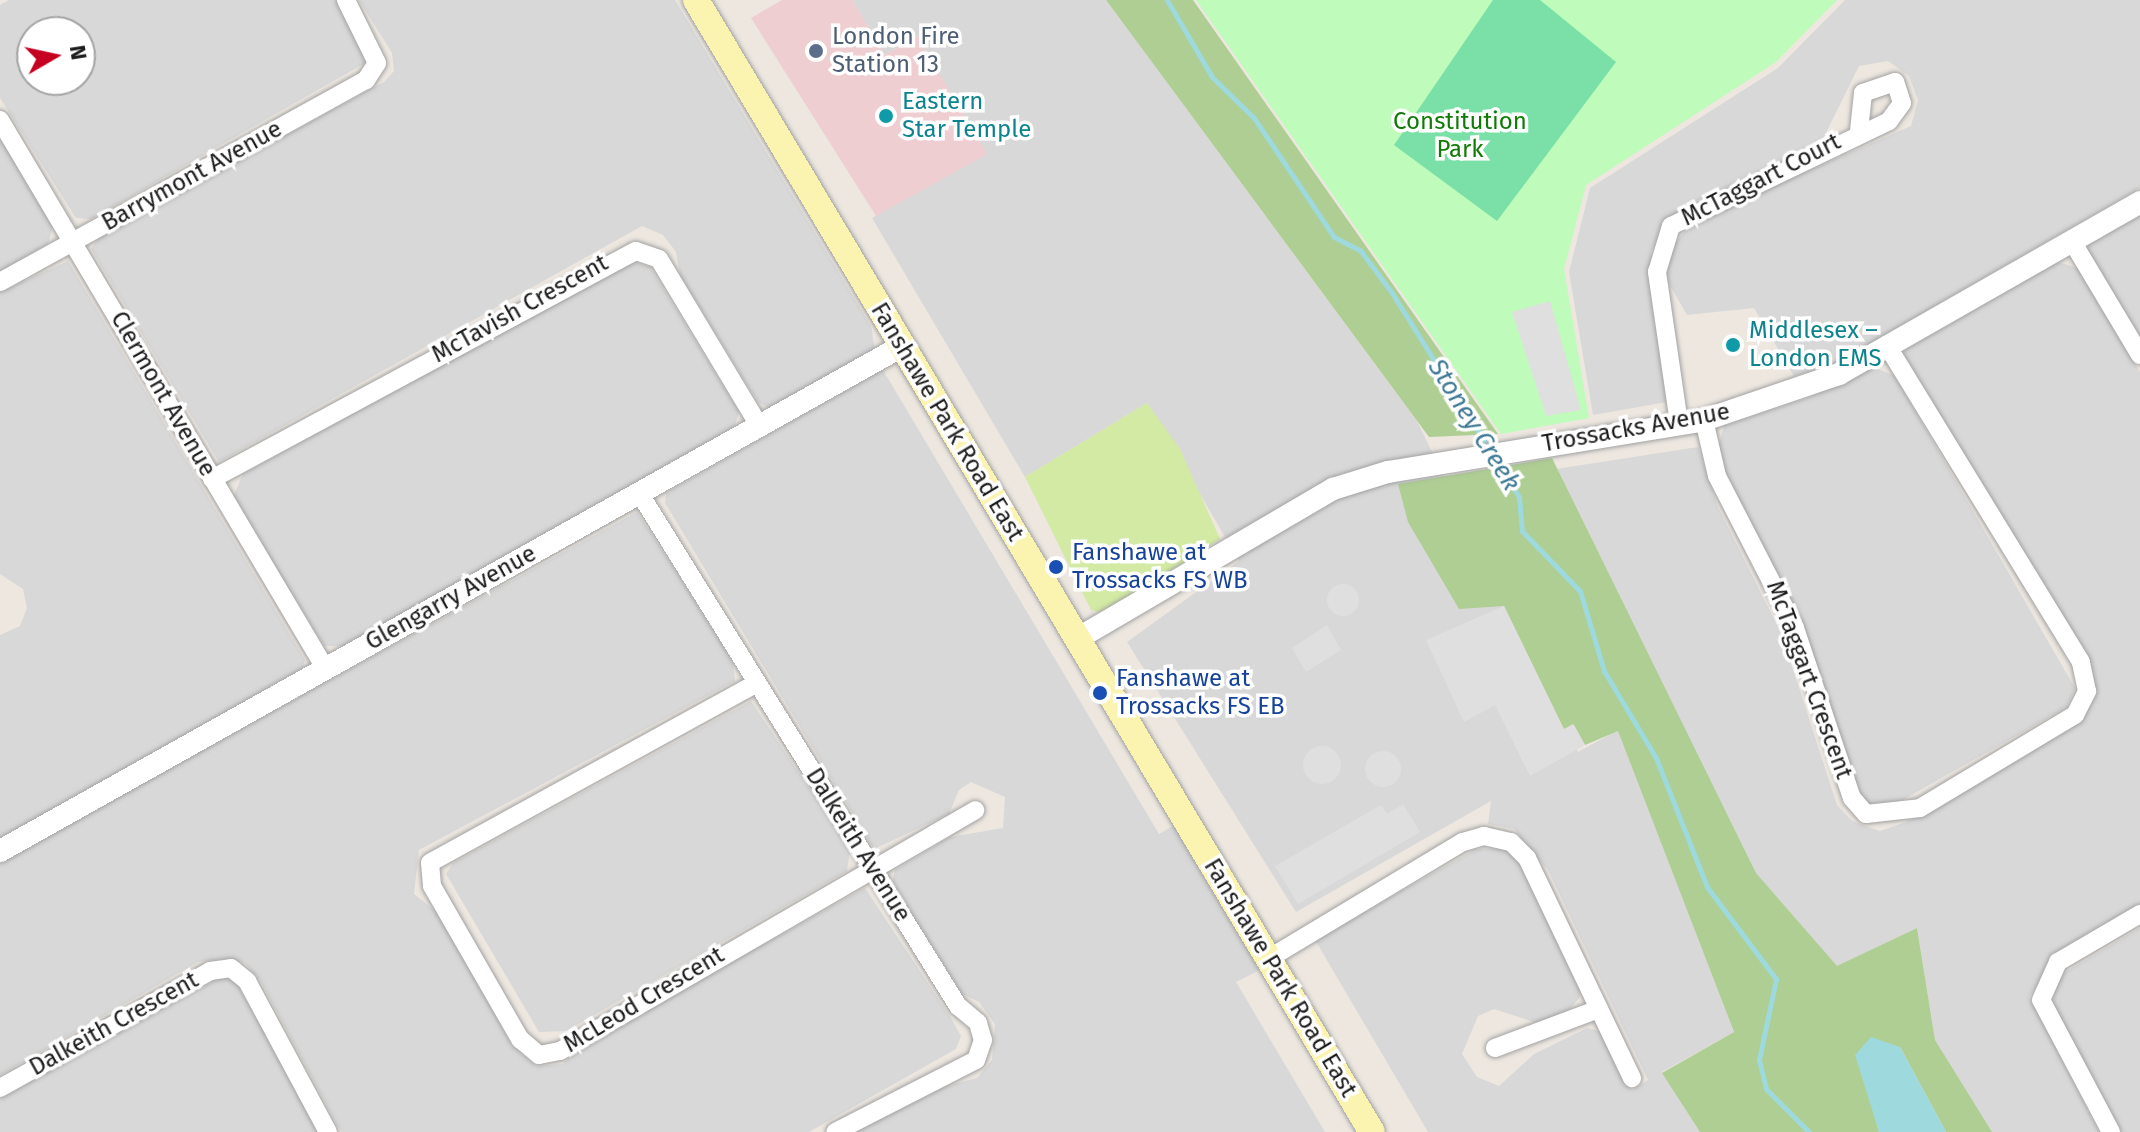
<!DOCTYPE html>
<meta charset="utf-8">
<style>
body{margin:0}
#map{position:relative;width:2140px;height:1132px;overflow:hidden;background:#ede7e0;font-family:"Fira Sans",sans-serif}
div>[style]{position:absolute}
.residential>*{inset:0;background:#d9d8d8}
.commercial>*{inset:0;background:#efced2}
.grass>*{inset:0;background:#d2eaa3}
.forest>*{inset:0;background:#aece93}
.park>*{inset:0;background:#bffbba}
.pitch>*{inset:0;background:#7ae0a8}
.parking>*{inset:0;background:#dfdfdf}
.round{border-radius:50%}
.water>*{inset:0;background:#9ed9dd}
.stream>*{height:5px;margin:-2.5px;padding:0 2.5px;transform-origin:2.5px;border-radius:2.5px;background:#9ed9dd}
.roads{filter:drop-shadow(0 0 2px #a2a2a2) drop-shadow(0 0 2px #a2a2a2)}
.minor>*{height:18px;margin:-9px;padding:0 9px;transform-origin:9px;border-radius:9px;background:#fff}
.tertiary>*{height:22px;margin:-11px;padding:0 11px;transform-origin:11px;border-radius:11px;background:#fff}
.secondary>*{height:26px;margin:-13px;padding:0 13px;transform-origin:13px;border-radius:13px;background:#fbf3b0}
.dots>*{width:22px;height:22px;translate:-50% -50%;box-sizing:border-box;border:4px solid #fff;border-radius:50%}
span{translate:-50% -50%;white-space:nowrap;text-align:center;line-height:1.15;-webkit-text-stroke:7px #fff;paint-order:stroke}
.service-label{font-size:24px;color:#4e5e75}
.left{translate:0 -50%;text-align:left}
.culture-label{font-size:24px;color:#0d838f}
.park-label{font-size:24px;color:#117b08}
.street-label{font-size:24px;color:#1b1b1b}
.transit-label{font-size:24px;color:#164399}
.water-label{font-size:26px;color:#3e7896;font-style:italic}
.north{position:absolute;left:16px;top:16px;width:80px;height:80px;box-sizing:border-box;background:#fff;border:2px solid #a4a4a4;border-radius:50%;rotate:81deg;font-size:22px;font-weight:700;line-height:32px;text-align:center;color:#1b1b1b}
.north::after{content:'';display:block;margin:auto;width:28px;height:36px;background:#c60020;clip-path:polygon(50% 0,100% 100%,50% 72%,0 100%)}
</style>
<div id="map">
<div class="residential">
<div style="clip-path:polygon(evenodd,9px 0,336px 0,364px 46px,365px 63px,91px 219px,76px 218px,0 98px,0 5px,9px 0,32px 32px,80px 32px,80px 80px,32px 80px,32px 32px)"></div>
<div style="clip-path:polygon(359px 0,675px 0,871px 326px,875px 350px,771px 409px,758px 402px,680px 275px,676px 252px,663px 235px,642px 226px,219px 462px,91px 249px,99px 237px,384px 82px,394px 71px,392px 53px)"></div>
<div style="clip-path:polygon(852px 0,1106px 0,1417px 421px,1578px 752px,1618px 730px,1734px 1032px,1662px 1072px,1700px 1132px,1428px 1132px,1315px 940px,1476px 849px,1510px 848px,1521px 862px,1581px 983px,1580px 997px,1566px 1013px,1537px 1023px,1494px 1009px,1478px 1016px,1462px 1054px,1477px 1077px,1499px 1086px,1534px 1054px,1587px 1028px,1603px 1032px,1632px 1090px,1648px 1080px,1548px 870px,1514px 829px,1488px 824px,1491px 801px,1296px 912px,1127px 642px,1239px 561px,1147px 403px,1025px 477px,872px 218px,986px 154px,917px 36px,885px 55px)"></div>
<div style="clip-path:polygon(1845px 0,2140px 0,2140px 188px,1834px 364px,1794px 376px,1754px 308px,1687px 315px,1664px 275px,1669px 250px,1694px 221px,1911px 126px,1918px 100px,1909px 76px,1888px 61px,1859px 66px,1821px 143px,1683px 207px,1663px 229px,1651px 251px,1649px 281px,1667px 402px,1593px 415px,1569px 272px,1590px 188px,1778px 68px)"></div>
<div style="clip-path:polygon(0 138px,53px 225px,48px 244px,0 272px)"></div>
<div style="clip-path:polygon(2140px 210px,2140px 336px,2087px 250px,2091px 238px)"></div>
<div style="clip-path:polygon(68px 261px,305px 660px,302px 671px,0 839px,0 635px,20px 626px,27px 608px,23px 589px,0 574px,0 292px)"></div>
<div style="clip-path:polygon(630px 261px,650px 267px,739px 412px,734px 429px,350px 646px,324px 646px,233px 497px,243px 474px)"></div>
<div style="clip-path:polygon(2055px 261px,2080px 269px,2140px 372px,2140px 904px,2059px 951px,2029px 997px,2099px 1132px,1987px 1132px,1935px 1040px,1917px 928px,1837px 967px,1756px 873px,1556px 469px,1698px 447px,1718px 507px,1782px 635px,1837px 805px,1852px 821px,1880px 831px,1906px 822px,2079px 722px,2091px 704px,2089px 663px,1904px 354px,1907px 343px)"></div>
<div style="clip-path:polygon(1868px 365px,1895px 376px,2075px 688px,2067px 707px,1892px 806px,1869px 805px,1856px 792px,1796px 614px,1726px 484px,1717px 451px,1724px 426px,1811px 397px)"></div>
<div style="clip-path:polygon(883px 370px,1159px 834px,1178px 823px,1266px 967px,1236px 982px,1325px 1132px,852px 1132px,942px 1087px,977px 1078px,992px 1060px,995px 1024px,979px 1002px,958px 992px,892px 882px,895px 870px,950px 837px,1003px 828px,1005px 797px,971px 782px,959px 790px,949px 814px,874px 849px,665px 503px,666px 493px)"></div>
<div style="clip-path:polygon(637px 512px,732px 656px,735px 681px,419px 850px,414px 894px,443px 917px,511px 1045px,536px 1066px,563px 1064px,578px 1048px,865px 888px,951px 1018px,961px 1036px,956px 1049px,809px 1132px,341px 1132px,261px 982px,245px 963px,225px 959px,198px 962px,0 1075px,0 861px)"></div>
<div style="clip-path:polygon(751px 701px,850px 850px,847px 871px,566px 1031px,539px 1032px,446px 874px,453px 863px)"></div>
<div style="clip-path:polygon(2140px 928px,2140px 1132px,2121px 1132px,2055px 1015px,2053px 993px,2060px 975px)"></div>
<div style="clip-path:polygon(222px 977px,236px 982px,320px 1132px,0 1132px,0 1099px)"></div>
</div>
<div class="commercial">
<div style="clip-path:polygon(782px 0,852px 0,885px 55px,917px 36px,987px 154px,876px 216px,751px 18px)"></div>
</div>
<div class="grass">
<div style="clip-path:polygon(1147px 403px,1180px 449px,1220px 539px,1104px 613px,1091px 610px,1025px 477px)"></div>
</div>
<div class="forest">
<div style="clip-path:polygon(1106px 0,1193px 0,1498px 434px,1429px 437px)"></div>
<div style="clip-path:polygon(1552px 458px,1756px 873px,1837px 966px,1917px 928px,1935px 1040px,1992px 1132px,1946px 1132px,1900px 1047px,1873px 1110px,1879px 1132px,1700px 1132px,1662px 1073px,1734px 1032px,1618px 731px,1585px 745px,1574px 725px,1564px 730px,1504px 606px,1459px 609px,1408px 522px,1398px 484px)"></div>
</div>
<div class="park">
<div style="clip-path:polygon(1196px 0,1837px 0,1776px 62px,1586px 185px,1564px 269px,1589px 418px,1501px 434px)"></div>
</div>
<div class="pitch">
<div style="clip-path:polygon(1493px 0,1540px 0,1616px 62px,1497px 221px,1394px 145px)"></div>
</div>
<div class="parking">
<div style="clip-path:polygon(1550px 301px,1581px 410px,1546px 416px,1512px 312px)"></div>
<div class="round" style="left:1327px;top:584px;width:32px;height:32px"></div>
<div style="clip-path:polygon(1504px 606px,1564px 729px,1573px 724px,1585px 745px,1530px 776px,1495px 705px,1464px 722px,1426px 640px)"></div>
<div style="clip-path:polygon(1327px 625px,1341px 650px,1306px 672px,1292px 648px)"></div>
<div class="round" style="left:1303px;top:746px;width:38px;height:38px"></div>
<div class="round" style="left:1365px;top:751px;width:36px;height:36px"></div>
<div style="clip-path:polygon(1403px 804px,1420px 832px,1298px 904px,1275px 866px,1381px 805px,1387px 814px)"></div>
</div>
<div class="water">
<div style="clip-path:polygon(1871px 1037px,1900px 1047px,1946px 1132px,1879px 1132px,1855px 1055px)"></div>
</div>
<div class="stream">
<div style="left:1167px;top:0;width:89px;rotate:59.7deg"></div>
<div style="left:1212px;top:77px;width:59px;rotate:44.3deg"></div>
<div style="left:1254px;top:118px;width:143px;rotate:56.1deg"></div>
<div style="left:1334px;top:237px;width:29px;rotate:27deg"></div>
<div style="left:1360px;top:250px;width:54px;rotate:53.3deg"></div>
<div style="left:1392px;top:293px;width:183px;rotate:58deg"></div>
<div style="left:1497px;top:460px;width:43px;rotate:59.3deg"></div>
<div style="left:1519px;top:497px;width:34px;rotate:85deg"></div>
<div style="left:1522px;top:531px;width:83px;rotate:46deg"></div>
<div style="left:1580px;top:591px;width:84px;rotate:73.3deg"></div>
<div style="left:1604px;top:671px;width:101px;rotate:59.1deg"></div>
<div style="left:1656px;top:758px;width:139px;rotate:68.4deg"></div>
<div style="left:1707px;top:887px;width:115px;rotate:53.1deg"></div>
<div style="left:1776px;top:979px;width:83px;rotate:101.9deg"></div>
<div style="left:1759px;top:1060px;width:30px;rotate:76deg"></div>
<div style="left:1766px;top:1089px;width:61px;rotate:45deg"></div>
</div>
<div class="roads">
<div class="minor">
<div style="left:0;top:120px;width:637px;rotate:59.33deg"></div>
<div style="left:2072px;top:241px;width:133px;rotate:59.2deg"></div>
<div style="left:0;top:282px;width:418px;rotate:-28.9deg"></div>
<div style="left:366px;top:80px;width:20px;rotate:-57deg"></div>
<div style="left:377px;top:63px;width:70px;rotate:-116.2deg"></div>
<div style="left:1704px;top:420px;width:57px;rotate:76.9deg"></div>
<div style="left:1717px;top:476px;width:171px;rotate:62.8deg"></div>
<div style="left:1795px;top:628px;width:179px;rotate:71.5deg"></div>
<div style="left:1852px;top:798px;width:21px;rotate:49deg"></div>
<div style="left:1866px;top:814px;width:54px;rotate:-6.3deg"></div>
<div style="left:1920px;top:808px;width:181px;rotate:-31deg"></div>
<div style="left:2075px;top:715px;width:27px;rotate:-63deg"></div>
<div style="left:2087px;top:691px;width:30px;rotate:-102deg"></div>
<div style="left:2081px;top:662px;width:372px;rotate:-121.5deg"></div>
<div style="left:1679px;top:423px;width:153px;rotate:-98.3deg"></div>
<div style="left:1657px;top:272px;width:48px;rotate:-73.1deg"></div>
<div style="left:1671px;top:226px;width:242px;rotate:-25.7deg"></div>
<div style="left:1889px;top:121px;width:22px;rotate:-54deg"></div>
<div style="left:1902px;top:103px;width:22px;rotate:-108deg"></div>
<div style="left:1895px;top:82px;width:34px;rotate:161deg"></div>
<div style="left:1863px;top:93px;width:37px;rotate:96deg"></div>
<div style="left:212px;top:479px;width:481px;rotate:-28.3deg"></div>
<div style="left:636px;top:251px;width:24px;rotate:19deg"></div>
<div style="left:659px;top:259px;width:196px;rotate:59deg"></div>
<div style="left:640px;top:494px;width:603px;rotate:58.16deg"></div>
<div style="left:958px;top:1006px;width:26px;rotate:40deg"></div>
<div style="left:978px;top:1023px;width:18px;rotate:74deg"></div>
<div style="left:983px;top:1040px;width:21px;rotate:109deg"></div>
<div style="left:976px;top:1060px;width:158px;rotate:152.9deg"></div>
<div style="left:757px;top:683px;width:373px;rotate:151.2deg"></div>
<div style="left:430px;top:863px;width:23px;rotate:85deg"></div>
<div style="left:432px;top:886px;width:177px;rotate:60.1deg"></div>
<div style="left:520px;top:1039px;width:25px;rotate:40deg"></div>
<div style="left:539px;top:1055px;width:21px;rotate:-11deg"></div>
<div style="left:560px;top:1051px;width:480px;rotate:-30.1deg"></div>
<div style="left:1268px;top:959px;width:227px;rotate:-31deg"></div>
<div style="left:1463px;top:842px;width:22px;rotate:-16deg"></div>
<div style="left:1484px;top:836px;width:28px;rotate:13deg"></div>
<div style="left:1511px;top:842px;width:23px;rotate:45deg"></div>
<div style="left:1527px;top:858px;width:244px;rotate:64.5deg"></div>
<div style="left:1495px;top:1048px;width:111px;rotate:-20.6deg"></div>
<div style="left:0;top:1088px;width:240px;rotate:-29.1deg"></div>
<div style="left:210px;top:971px;width:21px;rotate:-8deg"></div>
<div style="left:231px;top:968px;width:21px;rotate:39deg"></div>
<div style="left:247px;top:981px;width:171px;rotate:61.8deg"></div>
<div style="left:2111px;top:1132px;width:149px;rotate:-117.9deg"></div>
<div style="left:2041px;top:1000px;width:42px;rotate:-65.9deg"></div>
<div style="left:2058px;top:962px;width:95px;rotate:-30.3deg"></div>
</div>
<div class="tertiary">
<div style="left:1077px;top:639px;width:297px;rotate:-30.4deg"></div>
<div style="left:1333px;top:489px;width:58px;rotate:-17.2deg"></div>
<div style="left:1388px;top:472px;width:320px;rotate:-9.3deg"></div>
<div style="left:1704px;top:420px;width:143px;rotate:-18.8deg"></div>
<div style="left:1839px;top:374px;width:347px;rotate:-29.7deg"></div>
<div style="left:0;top:851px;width:1034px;rotate:-29.24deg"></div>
</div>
<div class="secondary">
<div style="left:696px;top:0;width:1318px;rotate:59.16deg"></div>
</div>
</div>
<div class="dots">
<div style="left:816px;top:51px;background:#5c6f8a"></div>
<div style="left:886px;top:116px;background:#0f9aa8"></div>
<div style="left:1733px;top:345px;background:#0f9aa8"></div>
<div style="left:1056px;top:567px;background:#1a4fb4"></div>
<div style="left:1100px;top:693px;background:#1a4fb4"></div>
</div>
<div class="service-label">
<span class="left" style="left:832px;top:51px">London Fire<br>Station 13</span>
</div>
<div class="culture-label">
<span class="left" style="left:902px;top:116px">Eastern<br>Star Temple</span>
<span class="left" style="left:1749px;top:345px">Middlesex –<br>London EMS</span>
</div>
<div class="park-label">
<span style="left:1460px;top:136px">Constitution<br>Park</span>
</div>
<div class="street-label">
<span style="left:192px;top:176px;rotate:-29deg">Barrymont Avenue</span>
<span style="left:1761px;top:180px;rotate:-27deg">McTaggart Court</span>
<span style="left:520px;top:309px;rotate:-29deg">McTavish Crescent</span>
<span style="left:163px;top:394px;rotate:60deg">Clermont Avenue</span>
<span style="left:947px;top:422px;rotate:59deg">Fanshawe Park Road East</span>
<span style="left:1636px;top:428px;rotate:-10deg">Trossacks Avenue</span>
<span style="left:451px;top:598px;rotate:-29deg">Glengarry Avenue</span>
<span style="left:1809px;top:680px;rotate:70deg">McTaggart Crescent</span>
<span style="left:858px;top:845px;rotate:58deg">Dalkeith Avenue</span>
<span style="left:1280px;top:978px;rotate:59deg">Fanshawe Park Road East</span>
<span style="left:644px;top:1000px;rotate:-31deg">McLeod Crescent</span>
<span style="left:114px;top:1024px;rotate:-29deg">Dalkeith Crescent</span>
</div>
<div class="transit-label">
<span class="left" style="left:1072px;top:567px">Fanshawe at<br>Trossacks FS WB</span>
<span class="left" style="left:1116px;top:693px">Fanshawe at<br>Trossacks FS EB</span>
</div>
<div class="water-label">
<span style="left:1474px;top:425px;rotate:58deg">Stoney Creek</span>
</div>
<div class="north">N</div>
</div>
